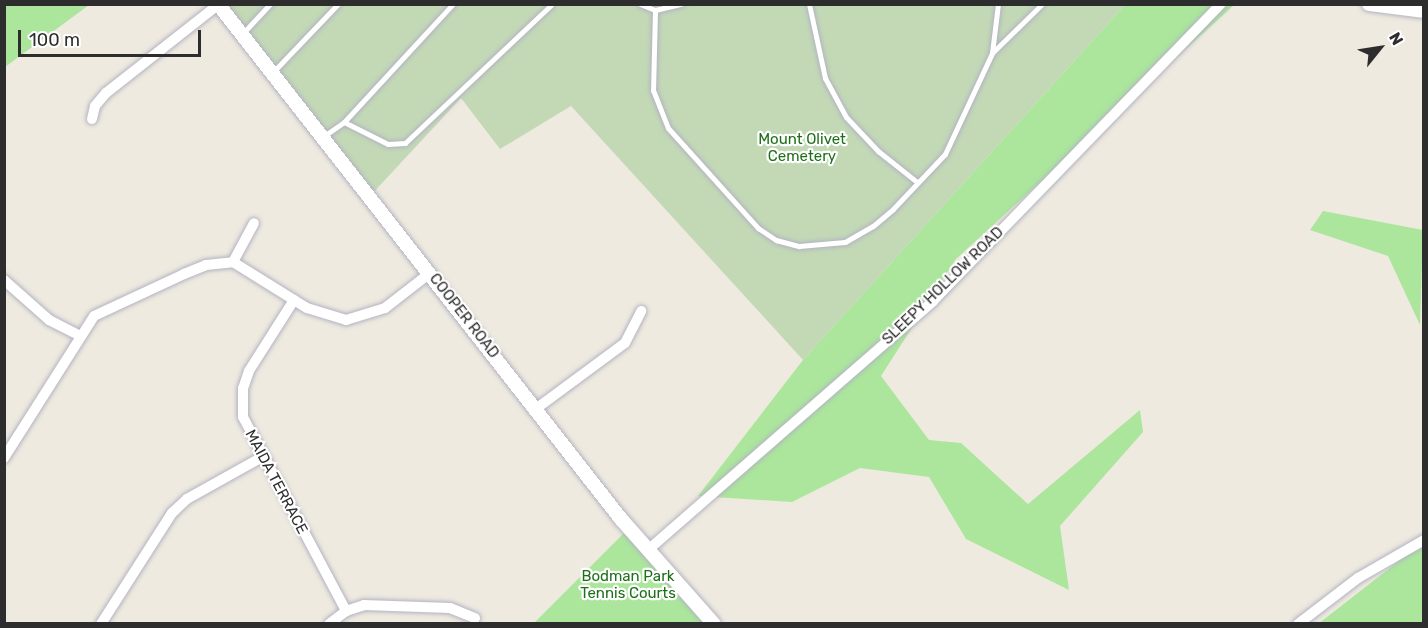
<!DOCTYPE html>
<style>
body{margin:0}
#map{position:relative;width:1428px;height:628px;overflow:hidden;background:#efeae0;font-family:Rubik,sans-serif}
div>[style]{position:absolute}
.green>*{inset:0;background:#abe69c}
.cemetery>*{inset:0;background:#c3d9b6}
.roads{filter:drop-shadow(0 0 2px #b3b4c1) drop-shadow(0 0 2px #b3b4c1)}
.service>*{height:5px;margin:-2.5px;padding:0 2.5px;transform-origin:2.5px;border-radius:2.5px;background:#fff}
.minor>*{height:10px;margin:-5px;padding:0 5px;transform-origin:5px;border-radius:5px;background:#fff}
.tertiary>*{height:14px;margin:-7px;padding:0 7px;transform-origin:7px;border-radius:7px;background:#fff}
span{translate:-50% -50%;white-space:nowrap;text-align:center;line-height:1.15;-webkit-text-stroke:4.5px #fff;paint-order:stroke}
.park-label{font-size:15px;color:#1f6f19}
.street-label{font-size:15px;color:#2d2d2d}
.frame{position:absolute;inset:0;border:6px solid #2d2d2d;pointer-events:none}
.north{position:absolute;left:1350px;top:18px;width:60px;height:60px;-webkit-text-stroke:4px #fff;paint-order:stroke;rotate:60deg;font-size:16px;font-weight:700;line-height:24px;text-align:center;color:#2d2d2d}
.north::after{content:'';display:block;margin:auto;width:21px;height:27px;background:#2d2d2d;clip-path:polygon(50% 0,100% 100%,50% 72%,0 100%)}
.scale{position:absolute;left:18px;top:30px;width:183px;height:27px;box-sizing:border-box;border:3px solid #2d2d2d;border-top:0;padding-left:8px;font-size:18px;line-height:21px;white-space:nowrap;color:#2d2d2d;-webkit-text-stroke:4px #fff;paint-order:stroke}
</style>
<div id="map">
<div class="green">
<div style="clip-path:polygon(5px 4px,89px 4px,89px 5px,5px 67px)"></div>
<div style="clip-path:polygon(1125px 5px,1234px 5px,956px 259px,881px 376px,929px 440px,961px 443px,1028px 504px,1140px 410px,1143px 432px,1060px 526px,1069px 590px,966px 539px,929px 477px,860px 468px,792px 502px,698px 496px,803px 360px)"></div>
<div style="clip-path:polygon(1323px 211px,1423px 230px,1420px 325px,1388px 256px,1310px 230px)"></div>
<div style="clip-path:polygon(630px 527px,714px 624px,533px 624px)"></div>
<div style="clip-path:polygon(1423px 542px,1423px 623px,1318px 624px,1422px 543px)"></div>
</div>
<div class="cemetery">
<div style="clip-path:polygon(220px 5px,1125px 5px,803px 360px,571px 106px,500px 149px,461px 98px,371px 195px)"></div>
</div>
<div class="roads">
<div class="service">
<div style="left:640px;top:4px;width:16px;rotate:22deg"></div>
<div style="left:655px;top:10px;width:27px;rotate:-13deg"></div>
<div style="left:809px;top:4px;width:76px;rotate:77.8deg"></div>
<div style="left:825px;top:78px;width:44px;rotate:61.7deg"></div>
<div style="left:846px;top:117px;width:47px;rotate:46.7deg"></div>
<div style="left:878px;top:151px;width:50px;rotate:38.5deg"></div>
<div style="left:998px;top:4px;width:49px;rotate:97deg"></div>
<div style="left:992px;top:53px;width:70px;rotate:-44.4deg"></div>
<div style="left:655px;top:10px;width:80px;rotate:91.4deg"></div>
<div style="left:653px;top:90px;width:41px;rotate:68.5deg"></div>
<div style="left:668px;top:128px;width:135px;rotate:48deg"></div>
<div style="left:758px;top:228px;width:22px;rotate:34deg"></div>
<div style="left:776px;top:240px;width:24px;rotate:15deg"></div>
<div style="left:799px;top:246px;width:46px;rotate:-5deg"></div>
<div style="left:845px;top:242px;width:32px;rotate:-30deg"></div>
<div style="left:873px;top:226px;width:26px;rotate:-40deg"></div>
<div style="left:893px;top:209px;width:76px;rotate:-46.6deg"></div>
<div style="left:945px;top:154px;width:111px;rotate:-65deg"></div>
<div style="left:243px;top:33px;width:40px;rotate:-47deg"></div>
<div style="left:273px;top:72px;width:94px;rotate:-46.3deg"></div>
<div style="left:344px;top:122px;width:49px;rotate:26.6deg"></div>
<div style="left:388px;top:144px;width:17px;rotate:-3deg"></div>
<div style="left:405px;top:143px;width:202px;rotate:-43.4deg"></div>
<div style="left:324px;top:136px;width:24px;rotate:-35deg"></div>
<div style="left:344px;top:122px;width:161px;rotate:-47.3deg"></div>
</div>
<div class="minor">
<div style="left:92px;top:119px;width:13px;rotate:-77deg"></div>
<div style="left:95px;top:106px;width:17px;rotate:-50deg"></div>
<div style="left:106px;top:93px;width:142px;rotate:-38.2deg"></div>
<div style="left:233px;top:262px;width:44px;rotate:-61.7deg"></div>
<div style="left:4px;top:280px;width:60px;rotate:41.6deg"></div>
<div style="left:49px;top:320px;width:35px;rotate:27deg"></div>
<div style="left:294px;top:300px;width:84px;rotate:122.4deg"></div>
<div style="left:249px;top:371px;width:18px;rotate:109deg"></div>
<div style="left:243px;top:388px;width:29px;rotate:90deg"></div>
<div style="left:243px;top:417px;width:220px;rotate:62deg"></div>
<div style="left:537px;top:408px;width:109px;rotate:-36.5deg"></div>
<div style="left:625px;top:343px;width:36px;rotate:-63deg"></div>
<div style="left:4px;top:458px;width:168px;rotate:-57.6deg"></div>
<div style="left:94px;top:316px;width:99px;rotate:-25deg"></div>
<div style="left:184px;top:274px;width:24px;rotate:-22deg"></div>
<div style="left:206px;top:265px;width:27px;rotate:-6deg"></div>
<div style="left:233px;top:262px;width:87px;rotate:31.9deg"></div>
<div style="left:307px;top:308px;width:41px;rotate:17.1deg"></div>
<div style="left:346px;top:320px;width:41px;rotate:-17.1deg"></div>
<div style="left:385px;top:308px;width:57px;rotate:-37.9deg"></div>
<div style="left:648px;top:550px;width:378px;rotate:-41.1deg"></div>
<div style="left:933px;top:301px;width:414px;rotate:-45.9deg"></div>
<div style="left:101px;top:624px;width:132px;rotate:-57.4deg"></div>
<div style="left:172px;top:513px;width:21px;rotate:-43deg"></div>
<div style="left:187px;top:499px;width:86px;rotate:-29.2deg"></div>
<div style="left:329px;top:624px;width:21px;rotate:-37deg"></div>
<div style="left:346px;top:611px;width:19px;rotate:-18deg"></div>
<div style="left:364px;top:605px;width:86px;rotate:2deg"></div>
<div style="left:450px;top:608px;width:27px;rotate:22deg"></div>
<div style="left:1298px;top:624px;width:76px;rotate:-37.5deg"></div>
<div style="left:1358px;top:578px;width:76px;rotate:-29.9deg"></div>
</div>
<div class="tertiary">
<div style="left:218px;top:4px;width:654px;rotate:51.96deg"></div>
<div style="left:621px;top:519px;width:140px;rotate:48.5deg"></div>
<div style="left:1369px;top:4px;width:55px;rotate:7.3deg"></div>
</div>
</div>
<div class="park-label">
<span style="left:802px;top:148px">Mount Olivet<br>Cemetery</span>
<span style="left:628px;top:585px">Bodman Park<br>Tennis Courts</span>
</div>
<div class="street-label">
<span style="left:943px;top:286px;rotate:-44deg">SLEEPY HOLLOW ROAD</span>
<span style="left:464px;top:316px;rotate:52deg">COOPER ROAD</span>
<span style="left:276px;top:482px;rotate:62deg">MAIDA TERRACE</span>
</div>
<div class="frame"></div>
<div class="north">N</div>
<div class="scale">100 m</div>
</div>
